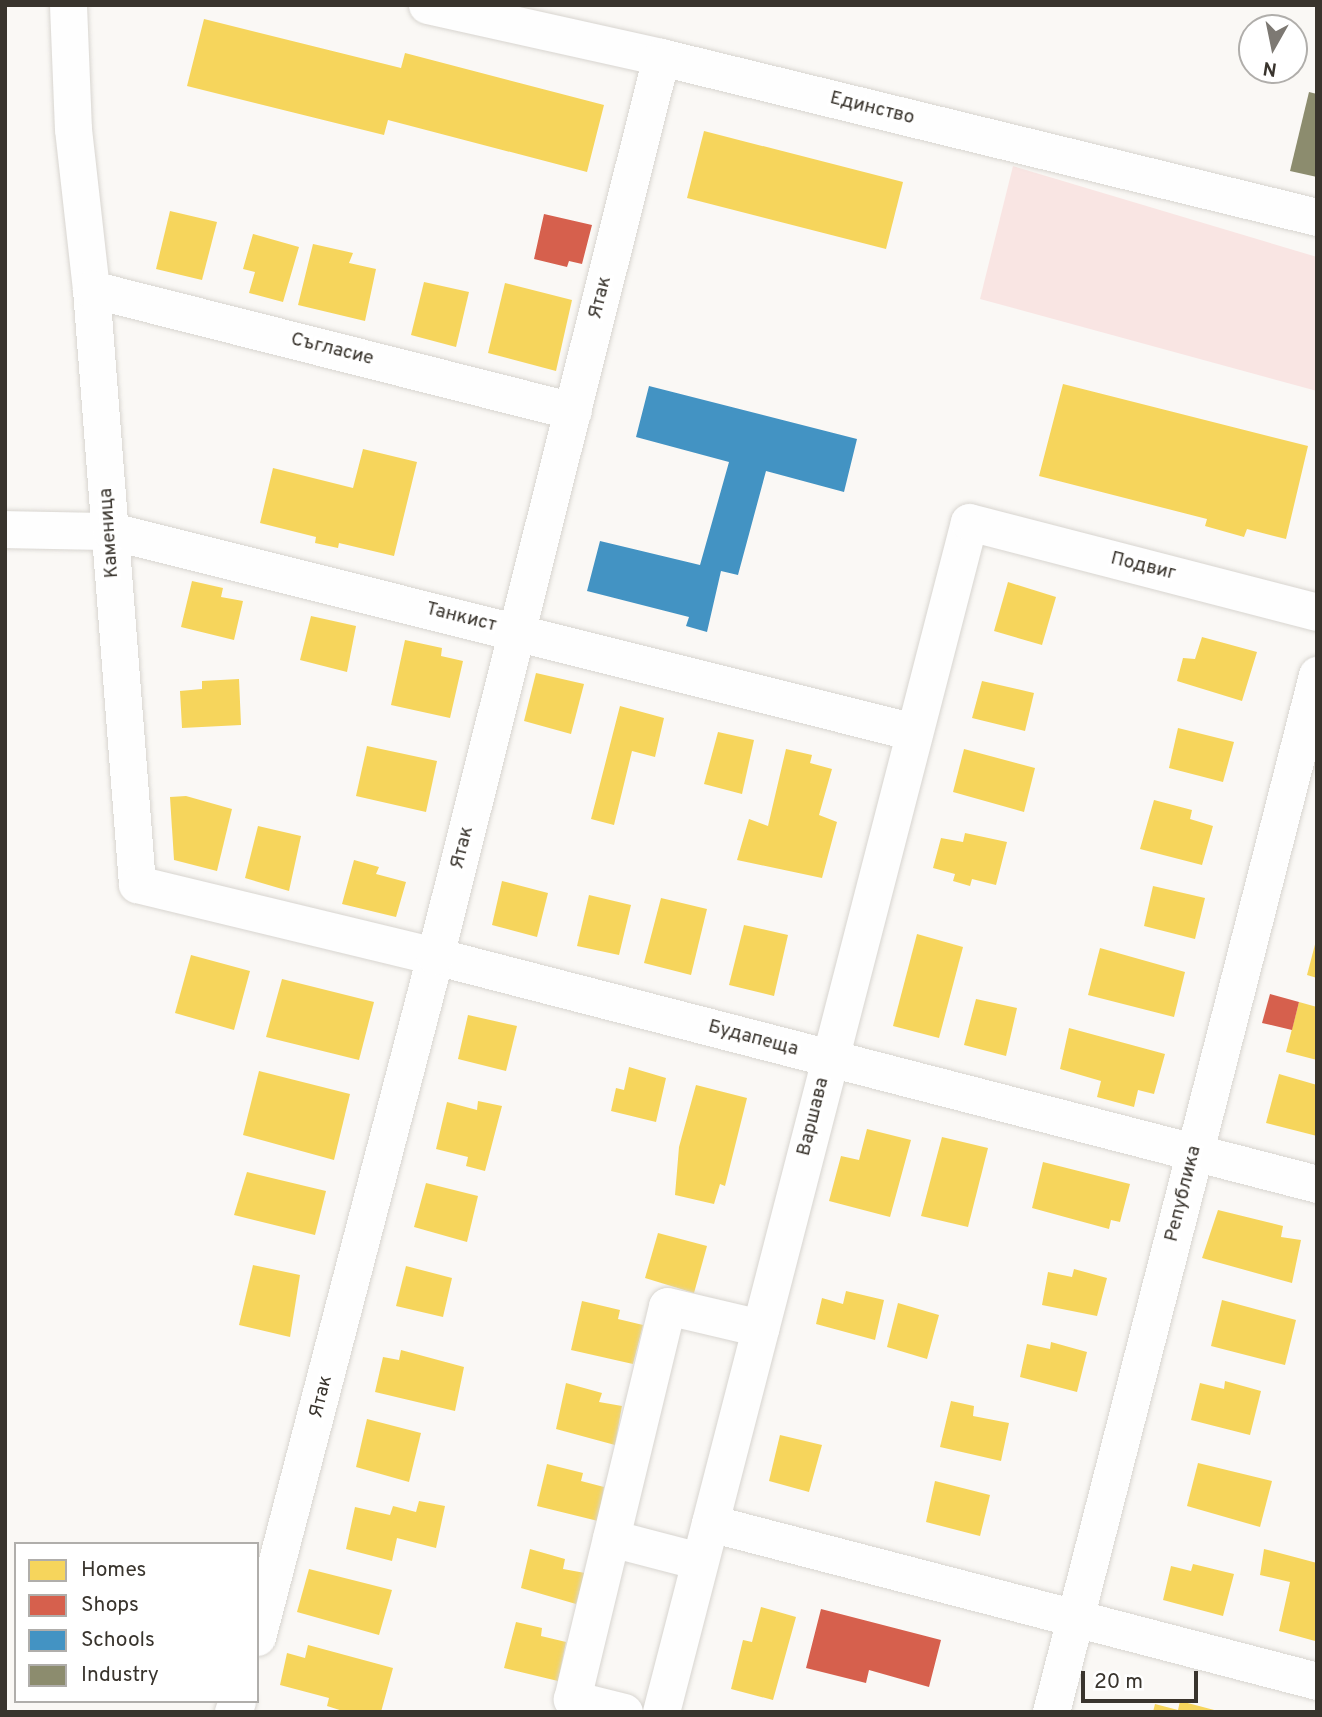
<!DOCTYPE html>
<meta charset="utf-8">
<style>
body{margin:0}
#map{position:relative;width:1322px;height:1717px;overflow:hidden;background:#faf8f5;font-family:Overpass,sans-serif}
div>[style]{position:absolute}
.green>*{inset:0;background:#f9e5e3}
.homes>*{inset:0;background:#f6d55c}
.shops>*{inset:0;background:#d6604d}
.schools>*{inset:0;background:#4393c3}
.industry>*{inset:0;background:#8c8c6e}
.roads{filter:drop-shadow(0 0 2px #d8d5d0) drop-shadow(0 0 2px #d8d5d0)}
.minor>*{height:37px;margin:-18.5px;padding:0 18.5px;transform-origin:18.5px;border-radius:18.5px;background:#fefefe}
span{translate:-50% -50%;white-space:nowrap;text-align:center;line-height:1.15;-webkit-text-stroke:7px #fff;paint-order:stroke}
.street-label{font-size:19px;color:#39342d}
.frame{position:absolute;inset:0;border:7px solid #39342d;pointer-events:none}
.legend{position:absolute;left:14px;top:1542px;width:245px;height:161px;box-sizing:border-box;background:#fff;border:2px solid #b0aeab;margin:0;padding:9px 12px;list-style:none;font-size:21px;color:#39342d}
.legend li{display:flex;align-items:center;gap:14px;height:35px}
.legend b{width:35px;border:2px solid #b0aeab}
.north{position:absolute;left:1238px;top:14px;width:70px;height:70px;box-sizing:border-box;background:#fff;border:2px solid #b0aeab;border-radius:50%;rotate:189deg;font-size:19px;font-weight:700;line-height:28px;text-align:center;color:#39342d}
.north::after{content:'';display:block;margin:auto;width:24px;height:32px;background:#7d7973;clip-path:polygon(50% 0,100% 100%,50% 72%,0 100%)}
.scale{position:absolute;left:1081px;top:1671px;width:117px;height:32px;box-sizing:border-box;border:4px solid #39342d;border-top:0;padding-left:9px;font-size:21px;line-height:24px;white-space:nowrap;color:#39342d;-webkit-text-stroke:5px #fff;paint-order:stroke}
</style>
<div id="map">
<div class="green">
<div style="clip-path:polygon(1013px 166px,1317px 257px,1317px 391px,980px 299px)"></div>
</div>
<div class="homes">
<div style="clip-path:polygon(204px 19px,401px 68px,405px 53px,604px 105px,587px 172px,388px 120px,384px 135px,187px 86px)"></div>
<div style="clip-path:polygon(704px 131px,903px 182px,886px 249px,687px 198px)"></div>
<div style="clip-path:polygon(170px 211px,217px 222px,202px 280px,156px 269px)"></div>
<div style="clip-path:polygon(253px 234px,299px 247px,283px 302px,249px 293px,255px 272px,243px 269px)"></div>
<div style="clip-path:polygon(313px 244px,353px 253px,349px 263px,376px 269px,365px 321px,298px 305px)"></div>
<div style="clip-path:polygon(424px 282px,469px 292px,456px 347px,411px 335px)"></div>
<div style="clip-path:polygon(505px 283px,572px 300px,556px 371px,488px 353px)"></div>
<div style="clip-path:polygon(1063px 384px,1308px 446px,1286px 539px,1247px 529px,1244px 537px,1205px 526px,1207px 519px,1039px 476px)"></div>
<div style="clip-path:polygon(363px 449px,417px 462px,394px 556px,339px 543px,338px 548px,315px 543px,316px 537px,260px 523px,273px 468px,353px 488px)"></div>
<div style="clip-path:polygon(192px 581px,223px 588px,221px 597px,243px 601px,234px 640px,181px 627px)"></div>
<div style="clip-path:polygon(1008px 582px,1056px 597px,1042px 645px,994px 631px)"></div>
<div style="clip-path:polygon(311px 616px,356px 626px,347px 672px,300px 660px)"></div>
<div style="clip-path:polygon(1202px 637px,1257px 652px,1242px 701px,1177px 681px,1183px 658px,1195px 659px)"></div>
<div style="clip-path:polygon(405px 640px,442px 648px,441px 656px,463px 661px,450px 718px,391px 705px)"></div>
<div style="clip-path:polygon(536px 673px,584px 684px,571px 734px,524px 721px)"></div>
<div style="clip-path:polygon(239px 679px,241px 725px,182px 728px,180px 691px,202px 689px,202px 681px)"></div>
<div style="clip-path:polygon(982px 681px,1034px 693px,1025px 731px,972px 718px)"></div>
<div style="clip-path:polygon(620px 706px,664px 718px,655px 757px,632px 751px,614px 825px,591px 819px)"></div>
<div style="clip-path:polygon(1178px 728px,1234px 742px,1223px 782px,1169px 768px)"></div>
<div style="clip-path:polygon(718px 732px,754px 740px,742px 794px,704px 784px)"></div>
<div style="clip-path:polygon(367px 746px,437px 761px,426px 812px,356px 796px)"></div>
<div style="clip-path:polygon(786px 749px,812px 755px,810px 763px,832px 769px,819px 815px,837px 822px,822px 878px,737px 860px,749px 819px,768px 826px)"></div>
<div style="clip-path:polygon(964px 749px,1035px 768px,1024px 812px,953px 792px)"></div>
<div style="clip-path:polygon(186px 796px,232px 809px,217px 871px,174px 860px,170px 797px)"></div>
<div style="clip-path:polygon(1154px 800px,1192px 810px,1190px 819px,1213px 826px,1202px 865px,1140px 849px)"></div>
<div style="clip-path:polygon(258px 826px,301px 836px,289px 891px,245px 878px)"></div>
<div style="clip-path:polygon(965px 833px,1007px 842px,996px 885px,972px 879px,970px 886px,953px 881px,955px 874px,933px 868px,941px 838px,963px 842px)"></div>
<div style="clip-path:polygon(354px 860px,379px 867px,376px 874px,406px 882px,396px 917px,342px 904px)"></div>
<div style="clip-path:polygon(502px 881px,548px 893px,537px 937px,492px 925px)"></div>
<div style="clip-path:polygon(1153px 886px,1205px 898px,1195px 939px,1144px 926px)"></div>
<div style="clip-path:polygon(589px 895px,631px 905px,619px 955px,577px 946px)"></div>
<div style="clip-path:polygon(661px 898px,707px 909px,691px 975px,644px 963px)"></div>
<div style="clip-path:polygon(744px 925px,788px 935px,774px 996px,729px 985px)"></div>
<div style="clip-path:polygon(917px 934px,963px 947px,939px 1038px,893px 1026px)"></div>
<div style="clip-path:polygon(1317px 937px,1317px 978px,1307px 975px)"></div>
<div style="clip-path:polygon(1100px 948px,1185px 972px,1174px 1017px,1088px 995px)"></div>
<div style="clip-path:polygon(191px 955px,250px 971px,234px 1030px,175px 1013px)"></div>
<div style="clip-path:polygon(282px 979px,374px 1002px,359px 1060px,266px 1037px)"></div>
<div style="clip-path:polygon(976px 999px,1017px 1008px,1006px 1056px,964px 1045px)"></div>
<div style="clip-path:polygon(1299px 1002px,1317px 1007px,1317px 1060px,1286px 1052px)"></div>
<div style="clip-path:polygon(468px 1015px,517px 1026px,506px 1071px,458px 1059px)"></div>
<div style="clip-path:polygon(1069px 1028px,1165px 1054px,1154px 1094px,1138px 1090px,1134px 1107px,1097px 1097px,1101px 1081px,1060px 1069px)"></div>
<div style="clip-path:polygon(629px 1067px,666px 1078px,656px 1122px,611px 1111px,616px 1088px,624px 1090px)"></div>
<div style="clip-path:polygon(259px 1071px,350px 1094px,334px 1160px,243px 1135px)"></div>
<div style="clip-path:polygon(1279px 1074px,1317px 1085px,1317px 1136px,1266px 1123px)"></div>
<div style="clip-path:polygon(696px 1085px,747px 1098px,725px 1186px,720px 1184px,714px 1204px,675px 1195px,679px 1147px)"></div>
<div style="clip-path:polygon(478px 1101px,502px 1106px,485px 1171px,466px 1166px,468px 1157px,436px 1149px,447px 1102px,477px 1110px)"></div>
<div style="clip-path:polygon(867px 1129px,911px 1140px,890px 1217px,829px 1201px,841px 1156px,859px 1160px)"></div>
<div style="clip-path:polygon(942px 1137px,988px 1148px,968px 1227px,921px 1216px)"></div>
<div style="clip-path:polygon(1043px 1162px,1130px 1184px,1120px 1222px,1111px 1220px,1109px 1229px,1032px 1208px)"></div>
<div style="clip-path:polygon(247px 1172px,326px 1191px,315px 1235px,234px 1215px)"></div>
<div style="clip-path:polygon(426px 1183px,478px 1196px,467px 1242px,414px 1227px)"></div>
<div style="clip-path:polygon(1218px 1210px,1283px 1226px,1281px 1237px,1301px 1240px,1292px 1283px,1202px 1258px)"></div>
<div style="clip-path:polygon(658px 1233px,707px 1246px,694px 1293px,645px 1278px)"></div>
<div style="clip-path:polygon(253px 1265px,300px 1275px,290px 1337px,239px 1325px)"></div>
<div style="clip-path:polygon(406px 1266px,452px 1278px,443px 1317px,396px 1306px)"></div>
<div style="clip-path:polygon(1074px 1269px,1107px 1278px,1097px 1316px,1042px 1305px,1048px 1272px,1072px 1277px)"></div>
<div style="clip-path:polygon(846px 1291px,884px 1300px,875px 1340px,816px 1324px,822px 1298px,843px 1304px)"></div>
<div style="clip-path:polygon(1222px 1300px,1296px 1320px,1285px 1365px,1211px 1346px)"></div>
<div style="clip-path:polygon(582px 1301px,620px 1310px,618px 1319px,643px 1325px,633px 1364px,571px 1350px)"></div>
<div style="clip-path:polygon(898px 1303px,939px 1315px,927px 1359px,887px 1347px)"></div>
<div style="clip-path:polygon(1051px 1342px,1087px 1352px,1077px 1392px,1020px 1377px,1027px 1344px,1050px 1349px)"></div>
<div style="clip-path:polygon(401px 1350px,464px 1367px,455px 1411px,375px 1392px,383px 1357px,399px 1360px)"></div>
<div style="clip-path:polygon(1225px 1381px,1261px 1391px,1250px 1435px,1191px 1420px,1200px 1383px,1224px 1389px)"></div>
<div style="clip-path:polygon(566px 1383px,602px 1393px,599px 1402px,622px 1406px,615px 1445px,556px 1429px)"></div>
<div style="clip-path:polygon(951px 1401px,974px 1406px,973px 1416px,1009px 1423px,1001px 1461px,940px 1447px)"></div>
<div style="clip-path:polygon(367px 1419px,421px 1433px,409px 1482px,356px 1467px)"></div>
<div style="clip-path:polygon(780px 1435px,822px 1445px,809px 1492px,769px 1481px)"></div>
<div style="clip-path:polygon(1198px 1463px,1272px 1481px,1260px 1527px,1187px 1506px)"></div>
<div style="clip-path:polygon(547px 1464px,583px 1473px,581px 1481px,604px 1487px,598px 1521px,537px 1506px)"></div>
<div style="clip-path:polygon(935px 1481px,990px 1495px,980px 1536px,926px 1522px)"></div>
<div style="clip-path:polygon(419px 1501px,445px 1506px,436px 1548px,397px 1538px,392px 1561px,346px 1549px,355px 1507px,390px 1515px,393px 1506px,416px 1512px)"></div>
<div style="clip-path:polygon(530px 1549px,565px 1559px,563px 1569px,585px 1573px,576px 1604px,521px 1588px)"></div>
<div style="clip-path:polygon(1264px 1549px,1317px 1563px,1315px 1641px,1279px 1631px,1290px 1582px,1260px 1575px)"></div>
<div style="clip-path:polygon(1193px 1564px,1234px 1574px,1223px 1616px,1163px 1600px,1171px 1566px,1191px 1571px)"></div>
<div style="clip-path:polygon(309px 1569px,392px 1590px,379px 1635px,297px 1612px)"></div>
<div style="clip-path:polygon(761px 1607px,796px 1617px,773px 1700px,731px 1689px,743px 1640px,752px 1642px)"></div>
<div style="clip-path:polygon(516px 1622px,542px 1628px,541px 1636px,566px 1642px,558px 1681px,504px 1668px)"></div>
<div style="clip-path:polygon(308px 1645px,393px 1668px,381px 1712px,346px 1712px,327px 1706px,329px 1698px,280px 1685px,287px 1653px,305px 1658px)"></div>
<div style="clip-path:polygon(1180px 1701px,1218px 1711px,1218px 1712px,1153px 1712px,1155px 1704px,1178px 1710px)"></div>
</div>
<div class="shops">
<div style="clip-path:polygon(544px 214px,592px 225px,582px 264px,569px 261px,567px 267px,534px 259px)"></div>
<div style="clip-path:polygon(1270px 994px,1299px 1002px,1292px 1030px,1262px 1023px)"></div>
<div style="clip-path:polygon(821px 1609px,941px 1640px,929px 1687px,869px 1670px,866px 1683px,806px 1668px)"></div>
</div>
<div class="schools">
<div style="clip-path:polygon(649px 386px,857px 439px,844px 492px,766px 471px,738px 575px,721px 571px,707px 632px,686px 626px,689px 617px,587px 591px,600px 541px,700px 565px,729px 462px,636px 437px)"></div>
</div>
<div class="industry">
<div style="clip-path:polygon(1309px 92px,1317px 94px,1317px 177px,1290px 171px)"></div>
</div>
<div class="roads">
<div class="minor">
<div style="left:68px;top:5px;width:124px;rotate:87.7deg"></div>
<div style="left:73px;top:129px;width:161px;rotate:83.6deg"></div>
<div style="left:91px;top:289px;width:597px;rotate:85.58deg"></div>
<div style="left:137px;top:884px;width:307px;rotate:13.6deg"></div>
<div style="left:435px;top:956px;width:911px;rotate:14.49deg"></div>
<div style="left:427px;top:5px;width:240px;rotate:12.5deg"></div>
<div style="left:661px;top:57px;width:675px;rotate:13.71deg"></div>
<div style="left:91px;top:289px;width:497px;rotate:14.2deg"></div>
<div style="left:5px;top:529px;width:106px;rotate:1.1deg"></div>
<div style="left:111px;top:531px;width:828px;rotate:14.05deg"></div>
<div style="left:710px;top:1523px;width:627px;rotate:14.59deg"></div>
<div style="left:611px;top:1538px;width:91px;rotate:14.6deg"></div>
<div style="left:257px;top:1637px;width:704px;rotate:-75.35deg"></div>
<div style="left:435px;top:956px;width:927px;rotate:-75.89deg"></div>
<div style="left:233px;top:1712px;width:12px;rotate:-70deg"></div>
<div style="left:624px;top:1712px;width:54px;rotate:-166deg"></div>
<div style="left:572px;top:1699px;width:404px;rotate:-76.4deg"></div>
<div style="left:667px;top:1306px;width:96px;rotate:13.3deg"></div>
<div style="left:661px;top:1712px;width:1229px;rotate:-75.49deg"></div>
<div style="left:969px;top:522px;width:359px;rotate:14.5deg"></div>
<div style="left:1051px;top:1712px;width:1071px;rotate:-75.61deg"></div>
</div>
</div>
<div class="street-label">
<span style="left:872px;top:109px;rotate:14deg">Единство</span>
<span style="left:601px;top:298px;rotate:-76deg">Ятак</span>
<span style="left:332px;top:350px;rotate:14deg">Съгласие</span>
<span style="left:110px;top:533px;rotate:-94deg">Каменица</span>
<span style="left:1143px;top:567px;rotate:14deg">Подвиг</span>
<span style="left:461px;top:618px;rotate:14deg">Танкист</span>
<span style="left:463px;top:848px;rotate:-76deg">Ятак</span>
<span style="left:753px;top:1039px;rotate:15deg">Будапеща</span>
<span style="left:814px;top:1117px;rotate:-76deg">Варшава</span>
<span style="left:1184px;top:1194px;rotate:-76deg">Република</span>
<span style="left:322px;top:1397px;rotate:-76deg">Ятак</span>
</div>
<div class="frame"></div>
<ul class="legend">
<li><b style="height:19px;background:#f6d55c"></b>Homes</li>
<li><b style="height:19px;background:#d6604d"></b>Shops</li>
<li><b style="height:19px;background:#4393c3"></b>Schools</li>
<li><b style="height:19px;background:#8c8c6e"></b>Industry</li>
</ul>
<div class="north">N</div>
<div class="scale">20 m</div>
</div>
